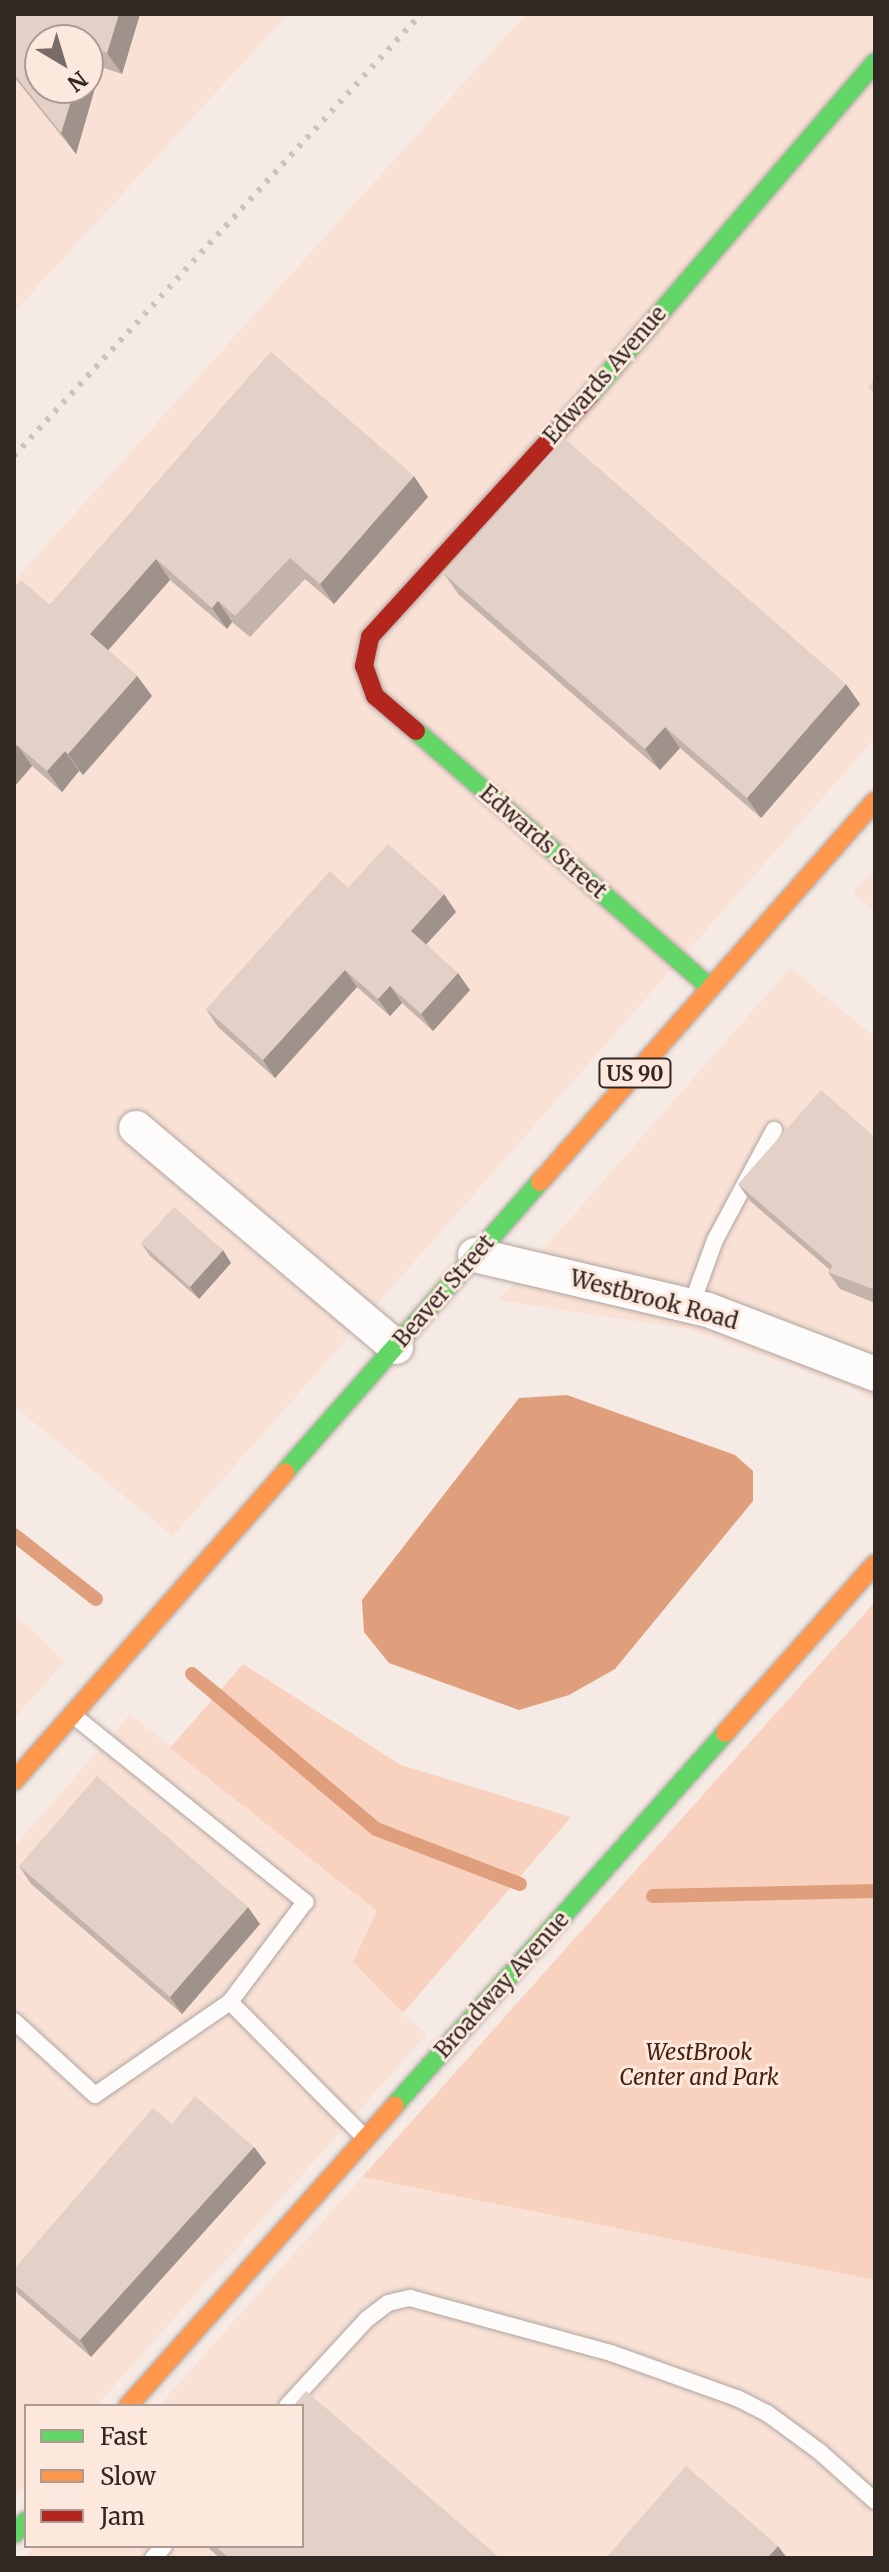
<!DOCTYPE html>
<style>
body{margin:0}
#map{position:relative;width:889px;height:2572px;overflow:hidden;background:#f6eae4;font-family:Merriweather,serif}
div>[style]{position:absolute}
.built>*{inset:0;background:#f9e1d5}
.green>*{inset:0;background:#f8d2bf}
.water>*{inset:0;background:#df9f7c}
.stream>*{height:14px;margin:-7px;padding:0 7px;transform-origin:7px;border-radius:7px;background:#df9f7c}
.roads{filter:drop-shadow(0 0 2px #afa5a0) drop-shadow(0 0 2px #afa5a0)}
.lane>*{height:16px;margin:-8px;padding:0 8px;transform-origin:8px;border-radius:8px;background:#fefcfb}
.street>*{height:34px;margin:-17px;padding:0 17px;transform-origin:17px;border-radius:17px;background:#fefcfb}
.fast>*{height:18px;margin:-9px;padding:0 9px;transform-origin:9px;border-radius:9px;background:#63d668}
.slow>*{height:18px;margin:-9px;padding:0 9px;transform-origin:9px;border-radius:9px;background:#ff974d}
.jam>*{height:18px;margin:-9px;padding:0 9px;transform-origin:9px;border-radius:9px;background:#b3261e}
.rail>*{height:6px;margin-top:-3px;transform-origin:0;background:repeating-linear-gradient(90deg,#c7c5c3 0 4px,transparent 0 12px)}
.wall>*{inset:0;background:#c3b3aa}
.shaded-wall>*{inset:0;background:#9f928b}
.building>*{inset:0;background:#e3d0c6}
span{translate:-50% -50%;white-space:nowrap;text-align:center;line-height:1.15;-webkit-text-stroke:6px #fde8dd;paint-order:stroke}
.shield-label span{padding:2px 6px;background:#fde8dd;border:2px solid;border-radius:6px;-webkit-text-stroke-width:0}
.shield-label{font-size:20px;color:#322823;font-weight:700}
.street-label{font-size:22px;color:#322823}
.park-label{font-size:22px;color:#46230f;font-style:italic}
.frame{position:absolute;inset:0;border:16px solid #322823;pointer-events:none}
.legend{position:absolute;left:24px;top:2404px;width:280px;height:144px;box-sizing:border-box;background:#fde8dd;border:2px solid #ac9b93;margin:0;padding:10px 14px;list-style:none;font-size:24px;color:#322823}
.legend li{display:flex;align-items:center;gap:16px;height:40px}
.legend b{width:40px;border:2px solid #ac9b93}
.north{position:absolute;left:24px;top:24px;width:80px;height:80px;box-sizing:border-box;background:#fde8dd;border:2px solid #ac9b93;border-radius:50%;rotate:142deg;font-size:22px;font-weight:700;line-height:32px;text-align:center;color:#322823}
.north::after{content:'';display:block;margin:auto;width:28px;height:36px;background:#776c67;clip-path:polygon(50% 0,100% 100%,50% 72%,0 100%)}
</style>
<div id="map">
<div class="built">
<div style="clip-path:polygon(evenodd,14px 14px,288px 14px,14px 312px,14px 14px,40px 40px,88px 40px,88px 88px,40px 88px,40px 40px)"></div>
<div style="clip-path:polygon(526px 14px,875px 14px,875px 738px,173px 1536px,14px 1406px,14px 581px)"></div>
<div style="clip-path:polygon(875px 868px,875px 911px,853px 893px)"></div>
<div style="clip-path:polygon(790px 968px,875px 1037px,875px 1400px,851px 1387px,688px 1329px,499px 1300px)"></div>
<div style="clip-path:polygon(14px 1614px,65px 1661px,14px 1719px)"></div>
<div style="clip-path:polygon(130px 1714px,377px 1911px,402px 2013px,427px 2034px,96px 2406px,26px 2406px,26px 2485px,14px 2499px,14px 1847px)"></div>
<div style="clip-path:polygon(362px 2177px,875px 2280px,875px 2558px,24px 2558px,35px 2546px,302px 2546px,302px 2406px,159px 2406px)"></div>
</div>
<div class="green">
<div style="clip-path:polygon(875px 1602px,875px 2280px,362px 2177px)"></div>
<div style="clip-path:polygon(243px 1664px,401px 1765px,571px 1817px,403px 2013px,353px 1962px,377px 1911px,170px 1748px)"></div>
</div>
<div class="water">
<div style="clip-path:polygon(567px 1395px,735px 1455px,753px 1471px,753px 1501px,615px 1669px,569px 1695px,519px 1710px,389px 1663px,364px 1632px,362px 1600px,519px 1398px)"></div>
</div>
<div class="stream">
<div style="left:14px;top:1535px;width:104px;rotate:38deg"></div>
<div style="left:192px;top:1674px;width:241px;rotate:40.1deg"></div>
<div style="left:376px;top:1829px;width:154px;rotate:20.9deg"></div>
<div style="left:653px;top:1896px;width:222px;rotate:-1.3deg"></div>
</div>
<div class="roads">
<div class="lane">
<div style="left:691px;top:1306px;width:70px;rotate:-70deg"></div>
<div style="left:715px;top:1240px;width:125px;rotate:-61.8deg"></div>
<div style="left:74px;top:1716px;width:297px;rotate:38.8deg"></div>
<div style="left:305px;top:1902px;width:125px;rotate:126.9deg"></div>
<div style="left:14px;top:2021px;width:110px;rotate:42.4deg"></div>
<div style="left:95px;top:2095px;width:164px;rotate:-34.6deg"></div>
<div style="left:230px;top:2002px;width:192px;rotate:45.2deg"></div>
<div style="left:287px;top:2406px;width:118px;rotate:-47.4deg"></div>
<div style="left:367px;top:2319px;width:26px;rotate:-37deg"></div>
<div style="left:388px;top:2303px;width:23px;rotate:-13deg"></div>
<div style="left:410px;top:2298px;width:208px;rotate:15.3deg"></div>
<div style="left:611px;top:2353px;width:134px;rotate:19.7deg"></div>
<div style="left:737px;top:2398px;width:34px;rotate:27deg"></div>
<div style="left:767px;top:2413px;width:66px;rotate:36.3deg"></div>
<div style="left:820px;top:2452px;width:74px;rotate:41.7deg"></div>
<div style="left:153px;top:2558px;width:16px;rotate:-47deg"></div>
</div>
<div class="street">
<div style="left:136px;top:1128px;width:340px;rotate:40.1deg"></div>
<div style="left:475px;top:1255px;width:239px;rotate:13.3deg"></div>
<div style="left:708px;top:1310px;width:179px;rotate:21deg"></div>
</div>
<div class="fast">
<div style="left:590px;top:395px;width:438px;rotate:-49.4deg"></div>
<div style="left:416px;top:731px;width:391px;rotate:41.1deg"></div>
<div style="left:285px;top:1472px;width:386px;rotate:-48.7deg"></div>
<div style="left:395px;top:2105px;width:497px;rotate:-48.4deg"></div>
<div style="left:14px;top:2534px;width:18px;rotate:-47deg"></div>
</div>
<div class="slow">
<div style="left:540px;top:1182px;width:507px;rotate:-48.68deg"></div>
<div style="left:725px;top:1733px;width:226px;rotate:-48.4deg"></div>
<div style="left:14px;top:1781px;width:411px;rotate:-48.7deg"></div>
<div style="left:128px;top:2406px;width:402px;rotate:-48.4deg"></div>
</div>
<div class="jam">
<div style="left:416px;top:731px;width:54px;rotate:-139.5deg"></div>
<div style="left:375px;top:696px;width:32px;rotate:-110deg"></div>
<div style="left:364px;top:666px;width:30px;rotate:-78deg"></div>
<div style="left:370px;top:637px;width:327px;rotate:-47.7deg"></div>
</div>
</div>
<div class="rail">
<div style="left:14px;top:456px;width:601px;rotate:-47.36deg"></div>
</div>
<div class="wall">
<div style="clip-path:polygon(evenodd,14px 14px,140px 14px,122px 74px,101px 67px,76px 154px,14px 77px,14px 14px,88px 40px,88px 88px,40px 88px,88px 40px)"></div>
<div style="clip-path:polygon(271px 352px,428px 497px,334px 604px,305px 579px,250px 637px,232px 622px,227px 629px,170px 580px,108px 650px,137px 676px,152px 696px,83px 775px,79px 771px,62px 792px,32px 766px,14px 787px,14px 588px,50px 605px)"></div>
<div style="clip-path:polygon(444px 574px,860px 704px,761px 818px,680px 748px,660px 770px,459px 595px)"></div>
<div style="clip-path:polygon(348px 888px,456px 912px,426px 944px,470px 990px,433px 1031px,402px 1003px,390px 1016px,357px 987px,275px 1078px,218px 1027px,206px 1009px)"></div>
<div style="clip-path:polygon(875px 1137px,875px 1303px,840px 1289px,828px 1272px,830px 1270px,750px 1201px,738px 1184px)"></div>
<div style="clip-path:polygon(141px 1243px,231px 1263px,199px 1299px,150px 1256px)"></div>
<div style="clip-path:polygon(19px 1866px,260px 1924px,182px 2014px,31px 1884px)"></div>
<div style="clip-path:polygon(172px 2124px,254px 2147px,266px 2163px,91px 2357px,18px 2294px,14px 2288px,14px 2269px)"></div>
<div style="clip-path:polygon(206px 2546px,302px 2546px,500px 2558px,220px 2558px)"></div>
</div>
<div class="shaded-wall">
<div style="clip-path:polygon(119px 14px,140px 14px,122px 74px,107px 53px)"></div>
<div style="clip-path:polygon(88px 48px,101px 67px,76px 154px,61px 133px,75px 88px,88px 88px)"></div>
<div style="clip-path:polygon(414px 476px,428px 497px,334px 604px,320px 584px)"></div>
<div style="clip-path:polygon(156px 559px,170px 580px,104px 655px,90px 634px)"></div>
<div style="clip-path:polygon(218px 601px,232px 622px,227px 629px,212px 608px)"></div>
<div style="clip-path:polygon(137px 676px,152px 696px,83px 775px,68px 754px)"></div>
<div style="clip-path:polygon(846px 684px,860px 704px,761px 818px,747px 798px)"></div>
<div style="clip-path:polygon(665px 727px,680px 748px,660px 770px,645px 749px)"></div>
<div style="clip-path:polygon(17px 745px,32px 766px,14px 787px,14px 749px)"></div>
<div style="clip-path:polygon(65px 751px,79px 771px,62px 792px,47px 771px)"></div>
<div style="clip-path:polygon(444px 894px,456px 912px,423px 948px,411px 931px)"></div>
<div style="clip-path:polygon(345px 970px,357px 987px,275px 1078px,263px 1060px)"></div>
<div style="clip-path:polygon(458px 973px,470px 990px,433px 1031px,421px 1014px)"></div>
<div style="clip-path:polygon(390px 986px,402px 1003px,390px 1016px,378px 999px)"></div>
<div style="clip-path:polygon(223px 1250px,231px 1263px,199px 1299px,190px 1287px)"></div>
<div style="clip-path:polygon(248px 1907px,260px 1924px,182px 2014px,170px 1997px)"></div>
<div style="clip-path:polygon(254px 2147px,266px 2163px,91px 2357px,80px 2340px)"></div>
<div style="clip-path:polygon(778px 2546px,787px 2558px,767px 2558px)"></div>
</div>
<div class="building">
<div style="clip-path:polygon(14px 14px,119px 14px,107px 53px,88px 47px,88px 40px,40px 40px,40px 88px,75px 88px,61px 133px,14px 74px)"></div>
<div style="clip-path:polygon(271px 352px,414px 476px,320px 584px,290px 558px,235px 616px,218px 601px,212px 608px,156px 559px,90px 634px,137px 676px,68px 754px,65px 751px,47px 771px,17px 745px,14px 749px,14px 588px,21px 580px,50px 605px)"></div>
<div style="clip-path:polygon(875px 379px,875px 394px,868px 387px)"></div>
<div style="clip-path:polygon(564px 438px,846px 684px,747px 798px,665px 727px,645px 749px,444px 574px)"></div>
<div style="clip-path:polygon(388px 844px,444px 894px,411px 931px,458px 973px,421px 1014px,390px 986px,378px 999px,345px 970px,263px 1060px,206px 1009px,330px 871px,348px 888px)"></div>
<div style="clip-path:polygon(821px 1090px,875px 1137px,875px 1290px,828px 1272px,833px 1266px,738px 1184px)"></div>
<div style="clip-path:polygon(174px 1207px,223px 1250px,190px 1287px,141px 1243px)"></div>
<div style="clip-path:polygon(97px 1776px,248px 1907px,170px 1997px,19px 1866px)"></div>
<div style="clip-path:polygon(195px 2096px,254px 2147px,80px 2340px,14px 2284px,14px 2269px,153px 2108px,172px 2124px)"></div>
<div style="clip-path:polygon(306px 2391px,500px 2558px,229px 2558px,215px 2546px,302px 2546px,302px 2406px,293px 2406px)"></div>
<div style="clip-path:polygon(686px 2466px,778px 2546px,767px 2558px,606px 2558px)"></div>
</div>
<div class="shield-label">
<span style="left:635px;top:1073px">US 90</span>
</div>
<div class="street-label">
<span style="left:605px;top:375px;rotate:-49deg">Edwards Avenue</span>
<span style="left:543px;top:842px;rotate:41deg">Edwards Street</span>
<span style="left:444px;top:1291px;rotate:-49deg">Beaver Street</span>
<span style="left:654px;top:1300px;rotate:15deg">Westbrook Road</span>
<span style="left:502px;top:1985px;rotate:-48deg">Broadway Avenue</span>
</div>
<div class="park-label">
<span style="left:699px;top:2065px">WestBrook<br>Center and Park</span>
</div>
<div class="frame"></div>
<ul class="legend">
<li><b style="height:10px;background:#63d668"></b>Fast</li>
<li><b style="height:10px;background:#ff974d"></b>Slow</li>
<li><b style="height:10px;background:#b3261e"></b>Jam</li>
</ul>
<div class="north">N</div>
</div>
